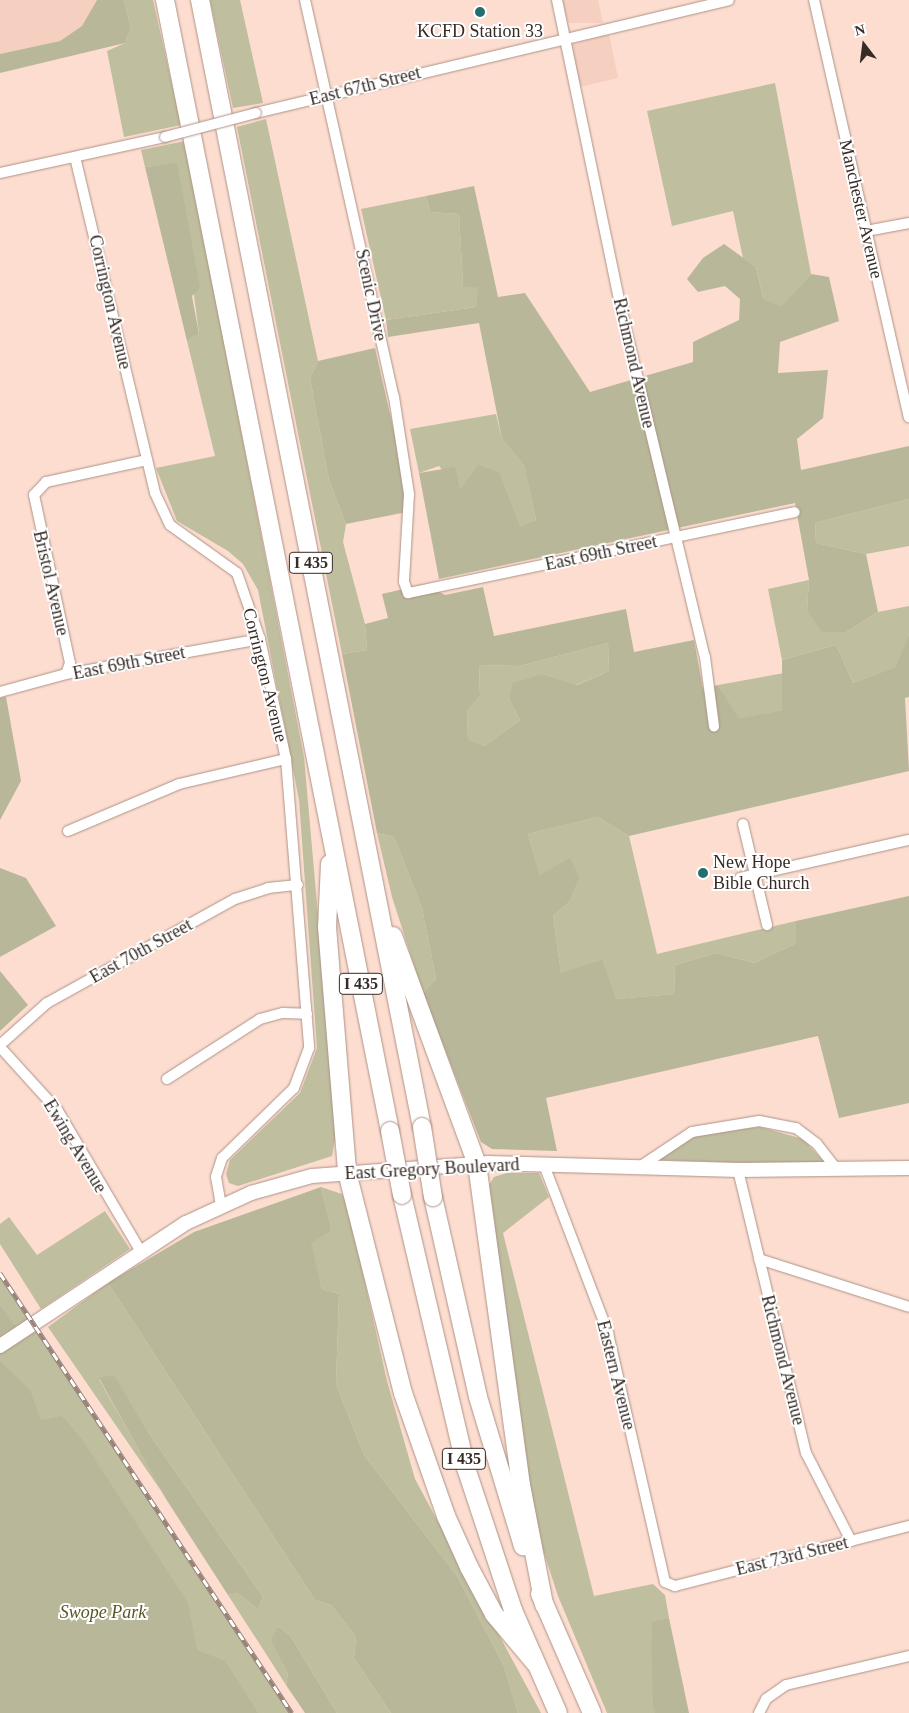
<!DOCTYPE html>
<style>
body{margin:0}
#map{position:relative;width:909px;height:1713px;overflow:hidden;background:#fcddd0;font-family:"Times New Roman",serif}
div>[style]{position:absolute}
.built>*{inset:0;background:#f5cfc0}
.green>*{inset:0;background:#bfbe9f}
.forest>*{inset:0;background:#b8b799}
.roads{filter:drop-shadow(0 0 1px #ae9286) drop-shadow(0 0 1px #ae9286)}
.street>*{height:10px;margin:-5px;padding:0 5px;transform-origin:5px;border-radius:5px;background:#fff}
.secondary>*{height:14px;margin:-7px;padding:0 7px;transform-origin:7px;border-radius:7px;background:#fff}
.highway>*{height:18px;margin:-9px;padding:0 9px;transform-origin:9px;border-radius:9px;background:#fff}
.rail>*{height:4.5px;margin-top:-2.25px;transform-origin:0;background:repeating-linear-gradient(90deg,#fff 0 8px,#98837a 0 16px);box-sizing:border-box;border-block:1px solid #98837a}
.bridges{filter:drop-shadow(0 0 1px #ae9286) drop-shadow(0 0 1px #ae9286)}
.street-bridge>*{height:10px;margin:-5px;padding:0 5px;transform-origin:5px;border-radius:5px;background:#fff}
.highway-bridge>*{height:18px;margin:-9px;padding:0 9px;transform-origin:9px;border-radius:9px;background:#fff}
.dots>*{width:14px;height:14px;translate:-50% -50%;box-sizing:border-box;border:2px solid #fff;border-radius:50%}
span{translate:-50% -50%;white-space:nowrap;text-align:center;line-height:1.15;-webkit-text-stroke:4px #fff;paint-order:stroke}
.shield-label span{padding:1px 4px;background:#fff;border:1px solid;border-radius:4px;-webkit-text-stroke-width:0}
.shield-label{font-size:16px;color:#372b26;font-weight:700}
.poi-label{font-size:18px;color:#372b26}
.left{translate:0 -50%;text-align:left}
.street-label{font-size:18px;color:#372b26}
.park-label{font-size:18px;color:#595623;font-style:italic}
.north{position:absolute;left:839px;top:20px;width:50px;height:50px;-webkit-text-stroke:4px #fff;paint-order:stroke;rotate:345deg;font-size:14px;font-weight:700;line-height:20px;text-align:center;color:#372b26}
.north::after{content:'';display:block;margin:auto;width:18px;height:22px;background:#372b26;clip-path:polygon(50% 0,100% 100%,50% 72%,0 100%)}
</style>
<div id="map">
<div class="built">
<div style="clip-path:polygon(0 0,97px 0,82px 26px,60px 41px,0 54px)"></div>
<div style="clip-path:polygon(559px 0,598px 0,603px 23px,569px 23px)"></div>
<div style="clip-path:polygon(609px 34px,618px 78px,580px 87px,572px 45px)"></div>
</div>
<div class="green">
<div style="clip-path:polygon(124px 0,153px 0,181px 125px,124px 137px,107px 51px,125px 43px,131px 28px)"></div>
<div style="clip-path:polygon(210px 0,240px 0,263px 103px,233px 108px)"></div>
<div style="clip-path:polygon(775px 83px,811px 274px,781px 308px,763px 298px,756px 267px,743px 258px,733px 211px,672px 226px,647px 111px)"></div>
<div style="clip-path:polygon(266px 119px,318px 361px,310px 378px,329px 480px,346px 524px,343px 542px,365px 624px,367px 650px,342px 654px,237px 127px)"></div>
<div style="clip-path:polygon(185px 141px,304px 757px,337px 1130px,332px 1156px,238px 1186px,229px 1183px,226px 1174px,230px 1160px,300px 1093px,317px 1048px,299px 800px,258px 590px,243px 564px,228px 551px,177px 521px,156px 468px,215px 456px,187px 341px,199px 334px,177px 164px,145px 167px,141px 150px)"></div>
<div style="clip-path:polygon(426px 196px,430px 212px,459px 214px,463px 285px,479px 288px,476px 307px,386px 320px,361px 209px)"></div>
<div style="clip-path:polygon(496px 414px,502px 439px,524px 463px,536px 520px,520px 528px,459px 490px,439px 466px,419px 473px,410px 429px)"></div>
<div style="clip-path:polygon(909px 499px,909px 546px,866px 554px,816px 543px,815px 523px)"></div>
<div style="clip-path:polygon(809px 580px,807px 610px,846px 632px,878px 612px,909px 606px,909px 634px,897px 667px,853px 683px,836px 645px,782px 660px,768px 589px)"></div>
<div style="clip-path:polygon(608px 643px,609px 671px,576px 685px,543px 674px,509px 699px,520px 720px,484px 746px,468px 741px,467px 709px,480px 696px,479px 665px,519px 666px)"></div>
<div style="clip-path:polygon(784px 673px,782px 710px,738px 720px,718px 685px)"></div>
<div style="clip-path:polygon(598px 817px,629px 836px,657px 954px,796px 921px,796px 943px,755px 963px,717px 953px,675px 965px,674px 994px,616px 999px,561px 974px,553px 916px,569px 902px,540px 875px,528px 834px)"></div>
<div style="clip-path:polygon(377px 833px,394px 837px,422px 908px,436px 979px,423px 993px,392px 897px)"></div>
<div style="clip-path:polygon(760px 1127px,803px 1139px,824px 1162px,821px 1165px,655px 1160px,700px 1134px)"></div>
<div style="clip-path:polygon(507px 1173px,539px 1173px,549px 1197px,503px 1233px,594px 1596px,653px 1584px,665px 1595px,669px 1618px,651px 1623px,655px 1713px,607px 1713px,558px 1596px,542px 1547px,523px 1466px,487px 1188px,494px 1177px)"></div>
<div style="clip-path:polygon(321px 1187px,342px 1194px,348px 1207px,387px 1381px,415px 1479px,541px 1713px,518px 1713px,504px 1666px,457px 1576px,364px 1455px,336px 1384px,339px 1294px,322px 1289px,310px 1243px,332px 1231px)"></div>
<div style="clip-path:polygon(105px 1211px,130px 1249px,41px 1309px,0 1244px,0 1224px,9px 1217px,37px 1255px)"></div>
<div style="clip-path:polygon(0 1277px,255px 1656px,292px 1713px,0 1713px)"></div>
<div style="clip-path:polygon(108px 1283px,315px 1600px,331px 1605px,356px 1637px,354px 1658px,391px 1713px,337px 1713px,291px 1637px,278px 1626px,272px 1640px,288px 1674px,286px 1685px,228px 1595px,237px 1593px,258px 1609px,263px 1597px,152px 1438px,114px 1376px,99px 1379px,166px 1498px,48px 1327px)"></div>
</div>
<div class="forest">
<div style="clip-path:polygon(97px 0,124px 0,131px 28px,125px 43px,0 73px,0 54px,60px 41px,82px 26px)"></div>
<div style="clip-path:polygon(177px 163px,200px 288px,192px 296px,199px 334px,187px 341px,145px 167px)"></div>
<div style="clip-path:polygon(474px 186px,498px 297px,525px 293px,590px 392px,693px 362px,693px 342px,739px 320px,740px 299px,725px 286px,698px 292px,687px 279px,703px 258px,724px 244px,756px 267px,763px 298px,781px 307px,811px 274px,829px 277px,839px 321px,780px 342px,778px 373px,828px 370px,823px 418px,797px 439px,801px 470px,909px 446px,909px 499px,815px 523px,816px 543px,866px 554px,878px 612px,846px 632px,822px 632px,807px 610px,809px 580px,795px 503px,439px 579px,419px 473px,455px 467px,460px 490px,478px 465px,499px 472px,520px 527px,536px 520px,524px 464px,502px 439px,479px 323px,388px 337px,386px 320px,476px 307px,478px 288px,463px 286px,459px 214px,430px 212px,426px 196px)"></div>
<div style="clip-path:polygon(375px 348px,412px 511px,346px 524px,329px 480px,310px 378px,318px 361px)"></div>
<div style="clip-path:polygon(evenodd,425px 584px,445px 595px,483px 587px,494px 636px,626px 609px,634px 652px,694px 640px,703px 689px,718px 685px,739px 719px,782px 710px,782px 660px,836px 645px,853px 683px,896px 667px,909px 634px,909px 697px,905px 698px,909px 771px,629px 836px,598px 817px,528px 834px,540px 875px,570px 858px,579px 877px,569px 902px,553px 916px,561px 973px,602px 960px,616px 999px,674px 994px,675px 965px,717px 953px,755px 963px,796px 943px,796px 921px,909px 896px,909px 1103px,839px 1118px,818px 1036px,546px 1098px,557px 1151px,492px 1149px,481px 1142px,423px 993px,436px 979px,422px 908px,394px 837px,377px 833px,342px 654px,367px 650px,365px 624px,388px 618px,382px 594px,425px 584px,608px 643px,609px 671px,577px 685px,543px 674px,513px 683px,509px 699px,520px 720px,484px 746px,468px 740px,467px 710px,480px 696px,479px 665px,519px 666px,608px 643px)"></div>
<div style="clip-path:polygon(6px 697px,21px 781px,0 820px,0 698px)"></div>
<div style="clip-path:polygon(0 868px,26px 878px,56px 926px,0 957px)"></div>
<div style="clip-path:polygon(0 971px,28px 1005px,0 1031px)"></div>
<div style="clip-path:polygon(321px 1187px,332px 1231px,311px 1243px,322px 1289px,339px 1294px,336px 1384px,364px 1455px,457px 1576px,504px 1666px,518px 1713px,391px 1713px,354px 1658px,356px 1637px,331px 1605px,315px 1600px,108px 1283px,194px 1232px)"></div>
<div style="clip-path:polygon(0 1306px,15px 1326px,0 1335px)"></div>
<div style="clip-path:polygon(0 1361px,30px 1390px,41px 1420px,62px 1416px,81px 1438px,188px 1603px,197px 1650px,225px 1661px,258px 1713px,0 1713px)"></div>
<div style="clip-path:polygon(114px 1375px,152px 1438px,263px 1597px,258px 1609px,237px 1593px,228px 1595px,166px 1499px,99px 1378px)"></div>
<div style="clip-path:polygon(669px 1618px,689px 1713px,655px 1713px,653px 1706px,651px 1622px)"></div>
<div style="clip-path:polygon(278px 1626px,291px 1637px,337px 1713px,305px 1713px,286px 1685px,288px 1674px,271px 1640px)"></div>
</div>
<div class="roads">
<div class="street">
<div style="left:305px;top:0;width:407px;rotate:77.4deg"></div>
<div style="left:394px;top:397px;width:98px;rotate:81.2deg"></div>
<div style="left:409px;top:494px;width:88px;rotate:93.3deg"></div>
<div style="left:404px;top:582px;width:12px;rotate:70deg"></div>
<div style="left:408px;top:593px;width:395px;rotate:-11.8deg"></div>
<div style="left:557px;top:0;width:306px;rotate:78.3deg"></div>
<div style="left:619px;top:300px;width:367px;rotate:76.5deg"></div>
<div style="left:705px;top:657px;width:70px;rotate:82.6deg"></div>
<div style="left:814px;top:0;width:428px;rotate:77.2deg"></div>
<div style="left:256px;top:113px;width:486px;rotate:-13.4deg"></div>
<div style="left:75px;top:157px;width:345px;rotate:76.6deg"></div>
<div style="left:155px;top:493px;width:35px;rotate:65deg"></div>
<div style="left:170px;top:525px;width:82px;rotate:35.6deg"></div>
<div style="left:237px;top:573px;width:70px;rotate:70.8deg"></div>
<div style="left:260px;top:639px;width:123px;rotate:77.8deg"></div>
<div style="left:286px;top:759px;width:290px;rotate:85.4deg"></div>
<div style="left:309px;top:1048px;width:43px;rotate:110.6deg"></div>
<div style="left:294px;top:1088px;width:100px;rotate:135.8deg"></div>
<div style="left:222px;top:1158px;width:20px;rotate:108deg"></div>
<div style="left:216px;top:1177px;width:29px;rotate:80deg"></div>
<div style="left:0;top:173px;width:169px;rotate:-12.3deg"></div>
<div style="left:866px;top:231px;width:44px;rotate:-10.5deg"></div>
<div style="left:66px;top:674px;width:12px;rotate:-70deg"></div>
<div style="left:70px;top:663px;width:172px;rotate:-102.1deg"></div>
<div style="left:34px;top:495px;width:18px;rotate:-47deg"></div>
<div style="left:46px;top:482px;width:103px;rotate:-12.3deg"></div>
<div style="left:0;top:692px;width:68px;rotate:-15.3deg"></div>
<div style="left:66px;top:674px;width:197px;rotate:-10.2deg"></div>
<div style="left:743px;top:824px;width:104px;rotate:76.6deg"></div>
<div style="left:68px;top:831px;width:121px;rotate:-22.9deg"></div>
<div style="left:179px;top:784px;width:110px;rotate:-13.2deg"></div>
<div style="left:740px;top:878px;width:173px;rotate:-12.7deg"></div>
<div style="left:0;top:1045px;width:63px;rotate:-41.8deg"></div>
<div style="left:47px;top:1003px;width:215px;rotate:-29deg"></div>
<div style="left:235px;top:899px;width:35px;rotate:-18deg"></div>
<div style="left:268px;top:888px;width:30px;rotate:-6deg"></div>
<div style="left:0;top:1047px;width:86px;rotate:47.8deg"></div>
<div style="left:58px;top:1111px;width:164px;rotate:59.5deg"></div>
<div style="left:167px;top:1079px;width:111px;rotate:-32.8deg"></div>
<div style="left:260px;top:1019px;width:24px;rotate:-15deg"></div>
<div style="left:283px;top:1013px;width:24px;rotate:2deg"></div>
<div style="left:544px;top:1165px;width:180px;rotate:69.1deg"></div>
<div style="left:608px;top:1333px;width:255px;rotate:77.1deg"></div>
<div style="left:665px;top:1582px;width:11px;rotate:22deg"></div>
<div style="left:675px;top:1586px;width:242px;rotate:-14.4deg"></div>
<div style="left:641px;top:1166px;width:61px;rotate:-33.7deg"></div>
<div style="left:692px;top:1132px;width:68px;rotate:-9.3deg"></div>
<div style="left:759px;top:1121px;width:38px;rotate:11deg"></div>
<div style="left:796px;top:1128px;width:26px;rotate:37deg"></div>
<div style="left:817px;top:1144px;width:33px;rotate:52deg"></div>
<div style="left:738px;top:1170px;width:291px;rotate:76.5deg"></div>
<div style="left:806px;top:1453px;width:99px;rotate:62.9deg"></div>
<div style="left:759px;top:1259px;width:157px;rotate:17.7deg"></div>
<div style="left:759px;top:1713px;width:16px;rotate:-63deg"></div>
<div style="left:766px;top:1699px;width:24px;rotate:-35deg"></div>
<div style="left:786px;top:1685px;width:126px;rotate:-13.3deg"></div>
</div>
<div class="secondary">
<div style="left:0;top:1346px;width:223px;rotate:-33.5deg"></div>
<div style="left:186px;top:1223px;width:72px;rotate:-24.8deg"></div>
<div style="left:251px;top:1193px;width:63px;rotate:-15.6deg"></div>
<div style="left:312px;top:1176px;width:176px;rotate:-4.2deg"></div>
<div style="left:488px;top:1163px;width:250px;rotate:1.6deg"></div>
<div style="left:738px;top:1170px;width:171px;rotate:-0.7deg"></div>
</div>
<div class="highway">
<div style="left:165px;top:0;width:1153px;rotate:78.75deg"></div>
<div style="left:200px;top:0;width:1149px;rotate:78.86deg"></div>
<div style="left:330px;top:864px;width:63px;rotate:92.7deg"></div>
<div style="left:327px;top:927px;width:246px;rotate:85.3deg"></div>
<div style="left:347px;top:1172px;width:228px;rotate:75.8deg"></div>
<div style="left:403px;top:1393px;width:130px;rotate:70.7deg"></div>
<div style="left:446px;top:1516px;width:56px;rotate:65.7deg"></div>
<div style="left:469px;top:1567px;width:53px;rotate:62deg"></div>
<div style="left:494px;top:1614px;width:65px;rotate:50deg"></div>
<div style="left:393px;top:936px;width:243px;rotate:69.8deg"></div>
<div style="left:477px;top:1164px;width:324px;rotate:82.2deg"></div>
<div style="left:521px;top:1485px;width:122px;rotate:79.1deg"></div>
<div style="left:402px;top:1195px;width:280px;rotate:76.8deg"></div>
<div style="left:466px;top:1468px;width:150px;rotate:71.7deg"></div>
<div style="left:513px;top:1610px;width:112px;rotate:66.4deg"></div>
<div style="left:433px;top:1197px;width:205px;rotate:77.3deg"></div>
<div style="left:478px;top:1397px;width:156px;rotate:73.2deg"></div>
<div style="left:540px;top:1594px;width:130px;rotate:66.4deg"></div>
</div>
</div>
<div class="rail">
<div style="left:0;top:1273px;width:528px;rotate:56.43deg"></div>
</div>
<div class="bridges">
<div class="street-bridge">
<div style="left:165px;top:137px;width:94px;rotate:-14.8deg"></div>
</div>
<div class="highway-bridge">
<div style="left:422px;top:1127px;width:71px;rotate:81.1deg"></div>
<div style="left:390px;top:1131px;width:65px;rotate:79.4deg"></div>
</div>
</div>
<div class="dots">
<div style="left:480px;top:12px;background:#226e71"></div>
<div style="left:703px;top:873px;background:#226e71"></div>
</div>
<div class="shield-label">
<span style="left:311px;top:563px">I 435</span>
<span style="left:361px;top:984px">I 435</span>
<span style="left:464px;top:1459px">I 435</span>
</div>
<div class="poi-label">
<span style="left:480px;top:31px">KCFD Station 33</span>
<span class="left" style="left:713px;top:873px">New Hope<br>Bible Church</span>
</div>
<div class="street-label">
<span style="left:365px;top:86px;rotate:-14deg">East 67th Street</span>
<span style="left:861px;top:209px;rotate:77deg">Manchester Avenue</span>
<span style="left:371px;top:295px;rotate:78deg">Scenic Drive</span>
<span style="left:110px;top:302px;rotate:77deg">Corrington Avenue</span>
<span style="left:634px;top:363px;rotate:77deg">Richmond Avenue</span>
<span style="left:601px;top:553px;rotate:-12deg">East 69th Street</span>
<span style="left:51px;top:583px;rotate:77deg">Bristol Avenue</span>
<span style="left:129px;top:663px;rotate:-11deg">East 69th Street</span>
<span style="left:265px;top:675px;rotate:76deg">Corrington Avenue</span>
<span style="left:141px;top:951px;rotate:-29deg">East 70th Street</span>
<span style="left:75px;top:1146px;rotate:59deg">Ewing Avenue</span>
<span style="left:432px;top:1169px;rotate:-3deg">East Gregory Boulevard</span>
<span style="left:783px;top:1360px;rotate:76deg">Richmond Avenue</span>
<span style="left:616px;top:1375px;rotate:76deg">Eastern Avenue</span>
<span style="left:792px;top:1556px;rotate:-14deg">East 73rd Street</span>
</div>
<div class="park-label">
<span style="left:103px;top:1612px">Swope Park</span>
</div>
<div class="north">N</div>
</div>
